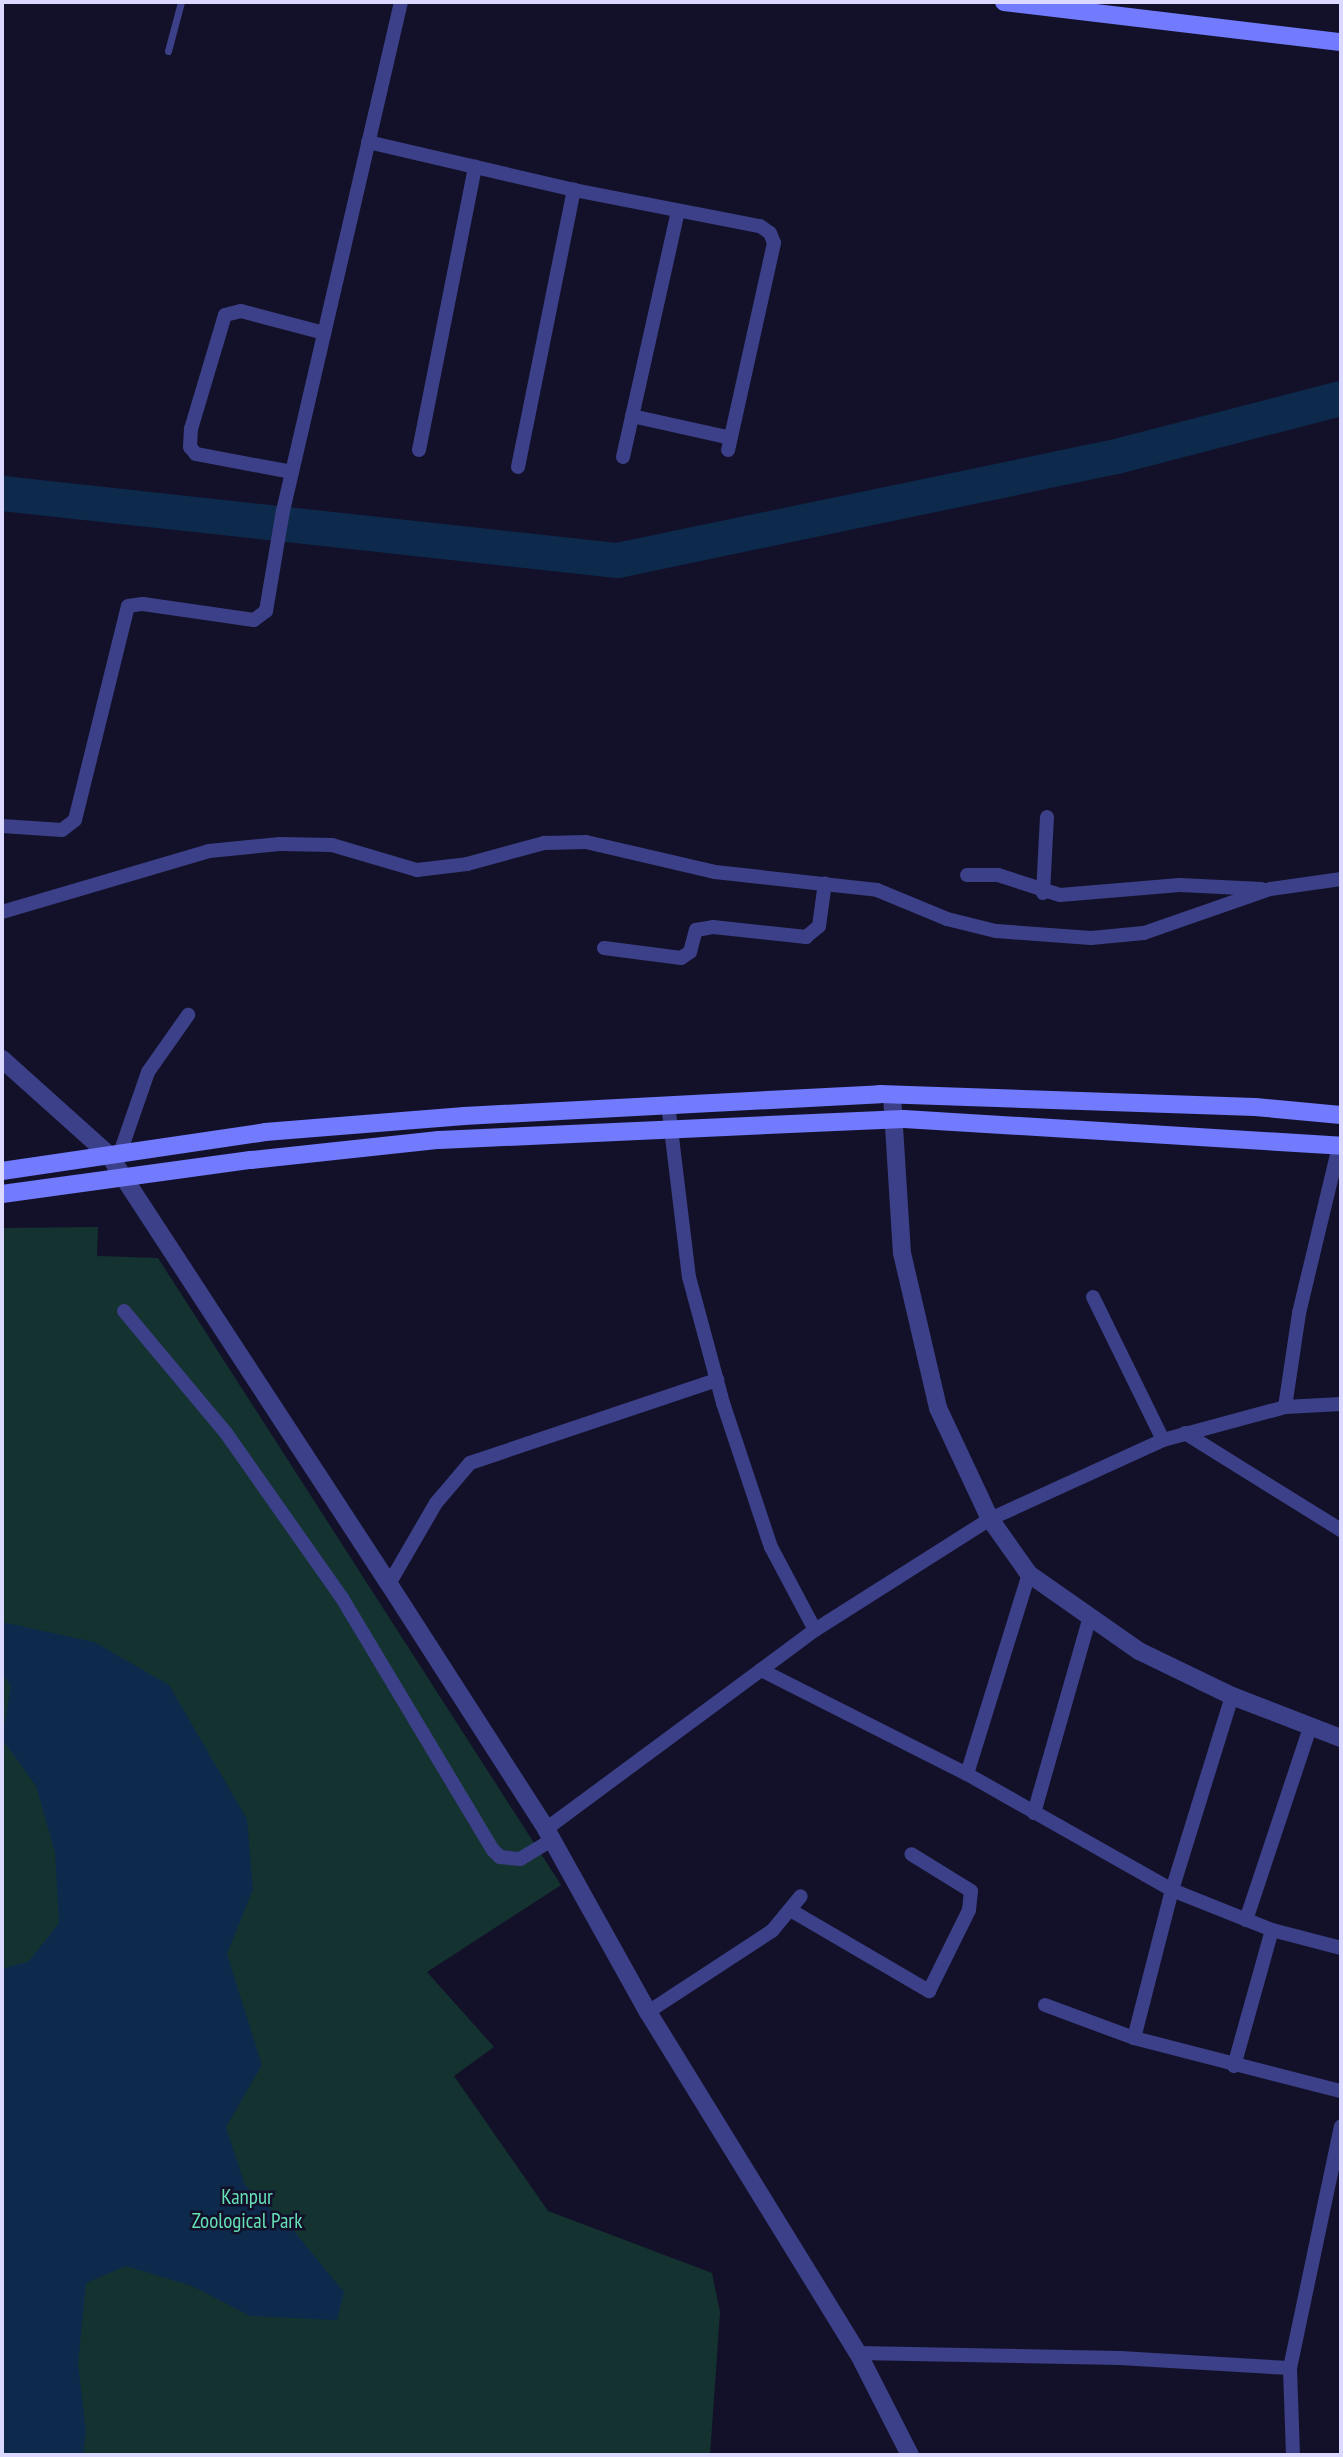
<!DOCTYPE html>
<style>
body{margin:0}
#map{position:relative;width:1343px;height:2457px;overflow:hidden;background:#131129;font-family:"PT Sans Narrow",sans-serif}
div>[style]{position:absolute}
.green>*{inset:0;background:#143330}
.water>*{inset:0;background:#0d294c}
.river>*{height:35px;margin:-17.5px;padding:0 17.5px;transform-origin:17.5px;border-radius:17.5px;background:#0d294c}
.service>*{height:7px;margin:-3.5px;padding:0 3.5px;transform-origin:3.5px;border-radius:3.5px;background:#3c4088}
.minor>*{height:14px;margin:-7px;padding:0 7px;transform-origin:7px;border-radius:7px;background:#3c4088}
.tertiary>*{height:18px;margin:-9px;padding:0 9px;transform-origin:9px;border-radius:9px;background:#3c4088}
.secondary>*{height:18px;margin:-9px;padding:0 9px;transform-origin:9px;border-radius:9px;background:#727afd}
span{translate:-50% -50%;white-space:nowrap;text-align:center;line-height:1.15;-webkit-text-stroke:5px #131129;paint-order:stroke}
.park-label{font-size:21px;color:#65dfb6}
.frame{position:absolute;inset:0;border:4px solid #dbd9ff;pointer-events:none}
</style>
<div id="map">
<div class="green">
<div style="clip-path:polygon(98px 1227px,97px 1256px,158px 1258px,561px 1885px,427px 1972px,494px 2047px,454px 2076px,548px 2211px,712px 2273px,720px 2312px,710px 2455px,2px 2455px,2px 1228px)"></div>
</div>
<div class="water">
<div style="clip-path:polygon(2px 1622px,94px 1642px,169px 1685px,247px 1819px,253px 1889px,227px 1954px,262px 2065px,226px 2127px,245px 2185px,294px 2231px,344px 2292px,337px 2320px,250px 2316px,192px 2286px,126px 2266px,86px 2283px,78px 2363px,86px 2431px,83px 2455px,2px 2455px,2px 1969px,29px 1961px,59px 1923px,55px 1853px,36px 1786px,2px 1739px,11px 1686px,2px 1673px)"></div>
</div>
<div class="river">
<div style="left:2px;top:493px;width:619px;rotate:6.22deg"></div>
<div style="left:617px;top:560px;width:510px;rotate:-11.77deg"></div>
<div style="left:1116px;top:456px;width:232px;rotate:-14.5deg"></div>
</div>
<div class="service">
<div style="left:168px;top:51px;width:51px;rotate:-75.1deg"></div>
</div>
<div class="minor">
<div style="left:368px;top:142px;width:212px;rotate:13.1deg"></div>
<div style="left:574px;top:190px;width:189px;rotate:11deg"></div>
<div style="left:760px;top:226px;width:12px;rotate:35deg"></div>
<div style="left:770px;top:233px;width:11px;rotate:68deg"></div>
<div style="left:774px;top:243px;width:212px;rotate:102.5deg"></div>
<div style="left:632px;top:416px;width:101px;rotate:12.5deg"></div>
<div style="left:419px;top:450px;width:289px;rotate:-78.8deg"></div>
<div style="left:623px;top:457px;width:252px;rotate:-77.4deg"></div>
<div style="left:518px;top:467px;width:283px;rotate:-78.6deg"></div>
<div style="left:292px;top:472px;width:98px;rotate:-169.4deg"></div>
<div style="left:196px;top:454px;width:9px;rotate:-131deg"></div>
<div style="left:190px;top:447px;width:18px;rotate:-87deg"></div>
<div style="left:191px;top:429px;width:119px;rotate:-73.4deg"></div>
<div style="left:225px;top:315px;width:16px;rotate:-14deg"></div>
<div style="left:241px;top:311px;width:86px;rotate:14.8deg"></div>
<div style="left:2px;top:826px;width:60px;rotate:3.8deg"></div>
<div style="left:62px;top:830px;width:16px;rotate:-38deg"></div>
<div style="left:75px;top:820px;width:220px;rotate:-76.1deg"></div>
<div style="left:128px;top:606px;width:15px;rotate:-8deg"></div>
<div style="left:143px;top:604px;width:112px;rotate:8.2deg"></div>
<div style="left:254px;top:620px;width:15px;rotate:-37deg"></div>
<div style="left:266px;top:611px;width:101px;rotate:-80.4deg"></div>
<div style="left:283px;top:511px;width:522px;rotate:-76.95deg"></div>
<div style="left:967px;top:875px;width:31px"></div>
<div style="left:998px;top:875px;width:65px;rotate:17.9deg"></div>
<div style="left:1060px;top:895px;width:120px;rotate:-4.8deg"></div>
<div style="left:1180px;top:885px;width:82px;rotate:2.8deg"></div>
<div style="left:1043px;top:893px;width:76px;rotate:-87deg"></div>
<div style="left:2px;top:912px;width:216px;rotate:-16.4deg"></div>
<div style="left:209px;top:851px;width:71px;rotate:-5.6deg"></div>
<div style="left:280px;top:844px;width:52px;rotate:1.1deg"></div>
<div style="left:332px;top:845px;width:89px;rotate:16.4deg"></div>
<div style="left:417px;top:870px;width:50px;rotate:-6.8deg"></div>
<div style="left:467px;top:864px;width:80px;rotate:-15.3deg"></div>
<div style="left:544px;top:843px;width:42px;rotate:-1.4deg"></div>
<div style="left:586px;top:842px;width:132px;rotate:13.1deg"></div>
<div style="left:715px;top:872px;width:163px;rotate:6.3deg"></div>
<div style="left:877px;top:890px;width:76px;rotate:22.5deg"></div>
<div style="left:947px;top:919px;width:50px;rotate:13.8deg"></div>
<div style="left:996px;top:931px;width:95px;rotate:4.2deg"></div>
<div style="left:1091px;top:938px;width:53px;rotate:-5.4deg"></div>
<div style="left:1144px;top:933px;width:133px;rotate:-19.2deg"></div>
<div style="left:1270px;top:889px;width:72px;rotate:-8deg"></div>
<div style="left:604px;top:948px;width:78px;rotate:7.4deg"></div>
<div style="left:681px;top:958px;width:11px;rotate:-34deg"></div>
<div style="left:690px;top:952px;width:23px;rotate:-75deg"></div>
<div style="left:696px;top:930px;width:17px;rotate:-10deg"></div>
<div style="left:713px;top:927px;width:94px;rotate:6.1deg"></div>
<div style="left:806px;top:937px;width:17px;rotate:-40deg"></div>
<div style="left:819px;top:926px;width:43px;rotate:-82.1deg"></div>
<div style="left:668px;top:1104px;width:174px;rotate:83.1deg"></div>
<div style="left:689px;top:1277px;width:131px;rotate:74.9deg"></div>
<div style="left:723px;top:1403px;width:152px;rotate:71.6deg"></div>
<div style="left:771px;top:1547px;width:94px;rotate:62.1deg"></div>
<div style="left:120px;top:1153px;width:86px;rotate:-70.9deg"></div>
<div style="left:148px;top:1072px;width:70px;rotate:-54.9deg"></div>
<div style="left:1093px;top:1297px;width:159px;rotate:63.9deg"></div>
<div style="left:124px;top:1311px;width:159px;rotate:50.1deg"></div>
<div style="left:226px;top:1433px;width:202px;rotate:54.9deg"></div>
<div style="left:342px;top:1598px;width:294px;rotate:59.1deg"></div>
<div style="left:493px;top:1850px;width:10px;rotate:45deg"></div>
<div style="left:500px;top:1857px;width:20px;rotate:6deg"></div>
<div style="left:520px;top:1859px;width:37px;rotate:-31deg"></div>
<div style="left:1285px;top:1407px;width:95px;rotate:-81.5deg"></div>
<div style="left:1299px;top:1313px;width:172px;rotate:-76.5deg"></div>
<div style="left:1185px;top:1433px;width:184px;rotate:31.9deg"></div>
<div style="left:389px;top:1584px;width:94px;rotate:-59.9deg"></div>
<div style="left:436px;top:1503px;width:52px;rotate:-49.6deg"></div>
<div style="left:470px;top:1463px;width:261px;rotate:-18.6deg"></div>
<div style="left:761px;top:1670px;width:231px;rotate:26.8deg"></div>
<div style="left:967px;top:1774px;width:236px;rotate:29.5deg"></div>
<div style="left:1172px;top:1890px;width:108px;rotate:21.8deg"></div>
<div style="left:1272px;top:1930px;width:71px;rotate:14.6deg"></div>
<div style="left:967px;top:1774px;width:209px;rotate:-72.8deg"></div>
<div style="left:1034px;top:1813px;width:204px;rotate:-74.1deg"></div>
<div style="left:546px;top:1829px;width:335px;rotate:-36.5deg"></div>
<div style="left:815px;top:1630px;width:207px;rotate:-32.4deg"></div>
<div style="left:990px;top:1519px;width:190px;rotate:-24.5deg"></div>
<div style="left:1163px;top:1440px;width:126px;rotate:-15.1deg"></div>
<div style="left:1285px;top:1407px;width:56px;rotate:-3.1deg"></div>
<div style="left:792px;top:1911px;width:159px;rotate:30.3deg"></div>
<div style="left:929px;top:1991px;width:90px;rotate:-63.7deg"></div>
<div style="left:969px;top:1910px;width:19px;rotate:-84deg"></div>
<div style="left:971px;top:1891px;width:70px;rotate:-148.3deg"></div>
<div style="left:1246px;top:1920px;width:202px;rotate:-71.6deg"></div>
<div style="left:1045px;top:2005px;width:95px;rotate:20.3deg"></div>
<div style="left:1134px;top:2038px;width:214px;rotate:14.4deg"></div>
<div style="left:648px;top:2012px;width:148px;rotate:-33.2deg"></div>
<div style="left:772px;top:1931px;width:45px;rotate:-50.4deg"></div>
<div style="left:1134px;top:2038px;width:153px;rotate:-75.6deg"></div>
<div style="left:1172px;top:1890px;width:203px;rotate:-72.8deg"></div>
<div style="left:1234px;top:2066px;width:141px;rotate:-74.4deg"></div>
<div style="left:858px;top:2353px;width:262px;rotate:1.1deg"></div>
<div style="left:1120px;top:2358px;width:170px;rotate:3.4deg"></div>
<div style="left:1293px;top:2455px;width:87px;rotate:-92deg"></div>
<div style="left:1290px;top:2368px;width:247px;rotate:-78.1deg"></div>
</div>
<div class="tertiary">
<div style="left:2px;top:1059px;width:144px;rotate:41.9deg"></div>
<div style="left:109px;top:1155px;width:512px;rotate:56.87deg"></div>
<div style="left:389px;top:1584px;width:291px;rotate:57.3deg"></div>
<div style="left:546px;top:1829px;width:210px;rotate:60.9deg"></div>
<div style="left:648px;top:2012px;width:400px;rotate:58.4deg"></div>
<div style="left:858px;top:2353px;width:114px;rotate:63deg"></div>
<div style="left:892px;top:1095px;width:158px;rotate:86.4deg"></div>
<div style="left:902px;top:1253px;width:159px;rotate:76.9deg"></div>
<div style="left:938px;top:1408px;width:123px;rotate:64.9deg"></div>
<div style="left:990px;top:1519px;width:67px;rotate:54.7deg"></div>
<div style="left:1029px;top:1574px;width:134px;rotate:35deg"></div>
<div style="left:1139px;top:1651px;width:103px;rotate:25.8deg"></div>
<div style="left:1232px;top:1696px;width:117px;rotate:21.1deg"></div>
</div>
<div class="secondary">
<div style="left:1004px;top:2px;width:339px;rotate:6.8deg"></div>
<div style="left:2px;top:1171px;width:266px;rotate:-8.4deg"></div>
<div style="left:265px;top:1132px;width:200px;rotate:-4.6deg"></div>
<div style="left:464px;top:1116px;width:417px;rotate:-3deg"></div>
<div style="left:880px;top:1094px;width:375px;rotate:2deg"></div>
<div style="left:1255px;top:1107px;width:86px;rotate:5.3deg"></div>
<div style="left:2px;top:1194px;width:251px;rotate:-7.8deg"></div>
<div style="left:251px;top:1160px;width:189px;rotate:-6.1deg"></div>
<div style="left:439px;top:1140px;width:465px;rotate:-2.6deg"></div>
<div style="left:904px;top:1119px;width:438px;rotate:3.5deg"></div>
</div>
<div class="park-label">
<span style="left:247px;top:2209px">Kanpur<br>Zoological Park</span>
</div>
<div class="frame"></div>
</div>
